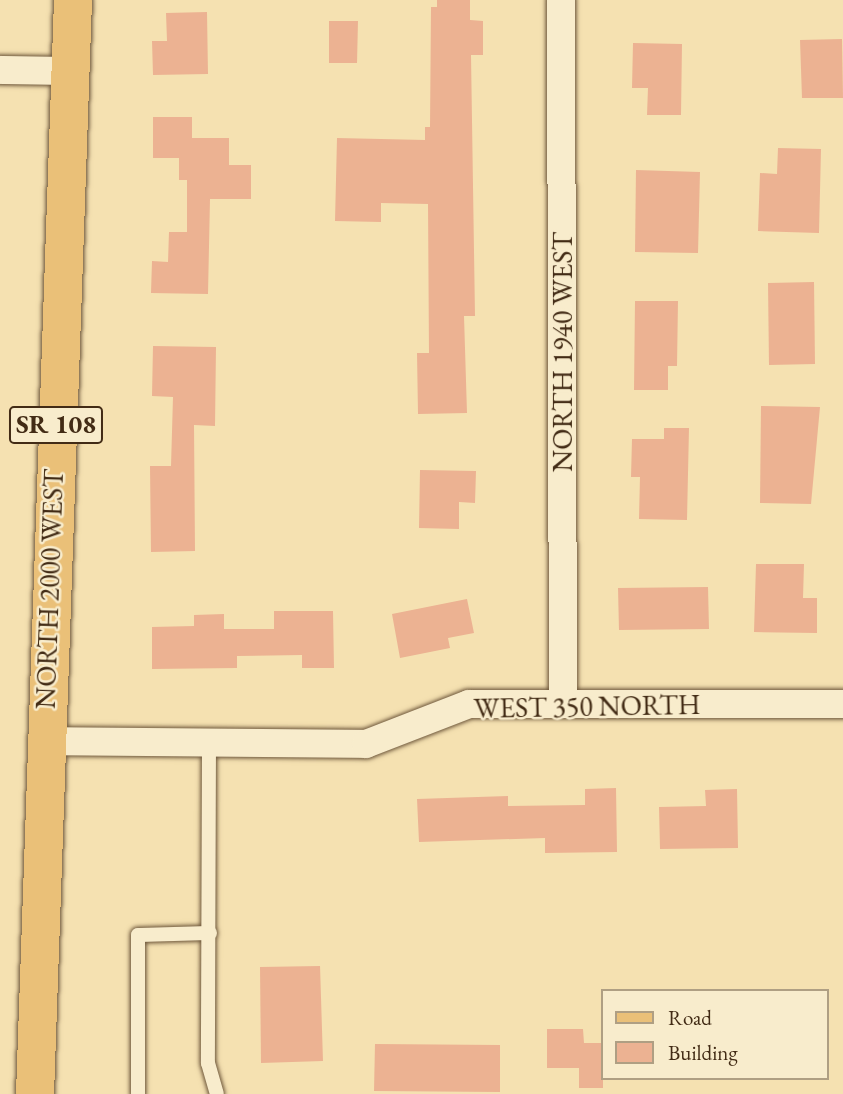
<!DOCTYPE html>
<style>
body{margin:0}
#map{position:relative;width:843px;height:1094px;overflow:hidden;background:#f5e1b1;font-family:"EB Garamond",serif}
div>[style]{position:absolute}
.building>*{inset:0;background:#ecb292}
.roads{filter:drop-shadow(0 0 2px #6f583c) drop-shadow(0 0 2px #6f583c)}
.service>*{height:14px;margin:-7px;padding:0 7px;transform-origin:7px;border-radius:7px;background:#f8eccc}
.minor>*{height:28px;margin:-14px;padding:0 14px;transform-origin:14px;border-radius:14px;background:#f8eccc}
.primary>*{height:38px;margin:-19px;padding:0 19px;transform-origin:19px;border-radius:19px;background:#eac078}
span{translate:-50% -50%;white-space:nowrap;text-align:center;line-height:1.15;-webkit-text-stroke:5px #f8eccc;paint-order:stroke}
.shield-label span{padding:2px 5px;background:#f8eccc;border:2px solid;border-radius:5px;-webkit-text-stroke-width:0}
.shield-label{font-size:26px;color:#422b15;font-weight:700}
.street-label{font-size:28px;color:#422b15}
.legend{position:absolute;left:601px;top:989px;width:228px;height:91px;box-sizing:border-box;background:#f8eccc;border:2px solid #af9f83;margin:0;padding:9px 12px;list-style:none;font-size:21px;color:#422b15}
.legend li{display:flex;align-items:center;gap:14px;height:35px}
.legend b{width:35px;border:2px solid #af9f83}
</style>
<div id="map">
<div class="building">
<div style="clip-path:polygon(437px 0,470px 0,470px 20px,483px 21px,483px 55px,471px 55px,475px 316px,464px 316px,467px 413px,418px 414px,417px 353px,429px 353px,428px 204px,381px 203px,381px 222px,335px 221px,337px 138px,425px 140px,425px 127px,430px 127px,431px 7px,437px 7px)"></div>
<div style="clip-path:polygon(207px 12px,208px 74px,153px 75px,152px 41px,167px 41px,166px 13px)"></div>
<div style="clip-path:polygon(329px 21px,358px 21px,357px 63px,329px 63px)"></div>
<div style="clip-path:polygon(842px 39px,843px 98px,802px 98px,800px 40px)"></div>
<div style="clip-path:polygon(633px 43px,682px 44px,681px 115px,647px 115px,648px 88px,632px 88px)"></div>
<div style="clip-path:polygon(153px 117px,192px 117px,192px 138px,229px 138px,229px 165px,251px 165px,251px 199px,210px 199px,208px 294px,151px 293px,152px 261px,168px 262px,169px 232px,187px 232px,187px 180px,179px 180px,179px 158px,153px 158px)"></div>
<div style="clip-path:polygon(778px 148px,821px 149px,819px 233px,758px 231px,760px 173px,777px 174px)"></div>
<div style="clip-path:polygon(636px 170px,700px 172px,698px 253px,635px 252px)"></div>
<div style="clip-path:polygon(814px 282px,815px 364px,769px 365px,768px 283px)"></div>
<div style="clip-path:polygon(635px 301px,678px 301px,677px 366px,668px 366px,668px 390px,634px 390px)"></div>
<div style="clip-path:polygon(153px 346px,216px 347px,215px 426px,194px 425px,195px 551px,151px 552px,150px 466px,171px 466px,173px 397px,152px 396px)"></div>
<div style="clip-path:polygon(761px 406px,820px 407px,811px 504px,760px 503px)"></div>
<div style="clip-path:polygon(664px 428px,689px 428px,687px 520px,639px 519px,640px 477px,631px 477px,632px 439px,664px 439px)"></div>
<div style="clip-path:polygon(420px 470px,476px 471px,475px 503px,459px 502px,459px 529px,419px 528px)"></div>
<div style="clip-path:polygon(756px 564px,804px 564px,803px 598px,817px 598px,817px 633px,754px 632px)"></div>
<div style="clip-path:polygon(708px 587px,709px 629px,619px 630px,618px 588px)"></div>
<div style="clip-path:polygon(467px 599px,474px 633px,448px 638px,450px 648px,400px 658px,392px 614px)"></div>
<div style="clip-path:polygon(274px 611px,333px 611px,334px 668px,302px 668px,302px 655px,237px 656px,237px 668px,152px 669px,152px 627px,194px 626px,194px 615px,224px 614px,224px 629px,274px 629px)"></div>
<div style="clip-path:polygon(616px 788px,617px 852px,545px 853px,545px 838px,419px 842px,417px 799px,508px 796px,508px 806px,585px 805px,585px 789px)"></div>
<div style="clip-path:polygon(737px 789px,738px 848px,660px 849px,659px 807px,706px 806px,705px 790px)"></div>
<div style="clip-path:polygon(320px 966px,323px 1061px,261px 1063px,260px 967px)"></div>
<div style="clip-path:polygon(547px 1029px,583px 1029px,584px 1043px,603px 1043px,603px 1088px,579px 1088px,579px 1068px,547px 1068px)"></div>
<div style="clip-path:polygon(375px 1044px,500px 1045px,500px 1092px,374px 1091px)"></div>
</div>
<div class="roads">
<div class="service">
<div style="left:209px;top:741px;width:322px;rotate:90.2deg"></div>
<div style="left:208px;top:1063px;width:32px;rotate:74deg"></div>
<div style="left:138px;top:1094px;width:159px;rotate:-90deg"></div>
<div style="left:138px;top:935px;width:72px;rotate:-1.6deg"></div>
</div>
<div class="minor">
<div style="left:561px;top:0;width:704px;rotate:89.84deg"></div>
<div style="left:0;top:70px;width:70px;rotate:0.8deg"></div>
<div style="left:43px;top:741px;width:323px;rotate:0.5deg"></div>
<div style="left:366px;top:744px;width:110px;rotate:-21.2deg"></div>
<div style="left:469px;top:704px;width:374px"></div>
</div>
<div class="primary">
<div style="left:35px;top:1094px;width:1095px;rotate:-88.01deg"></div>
</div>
</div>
<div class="shield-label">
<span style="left:56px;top:425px">SR 108</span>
</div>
<div class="street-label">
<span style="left:562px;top:352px;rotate:-90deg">NORTH 1940 WEST</span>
<span style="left:49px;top:589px;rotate:-88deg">NORTH 2000 WEST</span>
<span style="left:587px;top:706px;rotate:-1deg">WEST 350 NORTH</span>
</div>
<ul class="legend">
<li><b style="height:9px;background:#eac078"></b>Road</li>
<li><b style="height:19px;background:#ecb292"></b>Building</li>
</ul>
</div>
